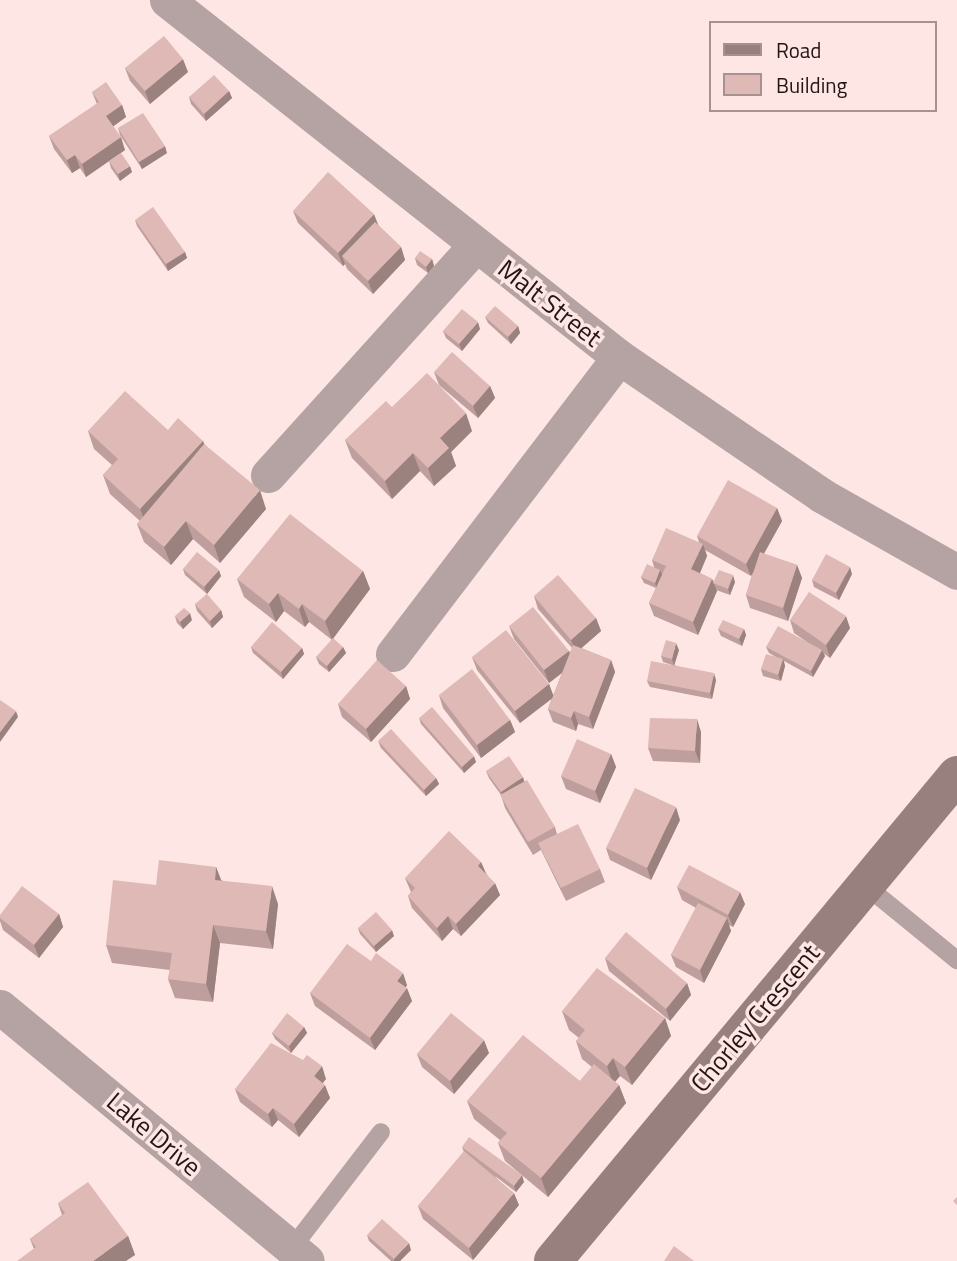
<!DOCTYPE html>
<style>
body{margin:0}
#map{position:relative;width:957px;height:1261px;overflow:hidden;background:#fde6e4;font-family:"Titillium Web",sans-serif}
div>[style]{position:absolute}
.service>*{height:18px;margin:-9px;padding:0 9px;transform-origin:9px;border-radius:9px;background:#b4a3a2}
.minor>*{height:35px;margin:-17.5px;padding:0 17.5px;transform-origin:17.5px;border-radius:17.5px;background:#b4a3a2}
.secondary>*{height:38px;margin:-19px;padding:0 19px;transform-origin:19px;border-radius:19px;background:#98807e}
.wall>*{inset:0;background:#bf9f9d}
.shaded-wall>*{inset:0;background:#9b827f}
.building>*{inset:0;background:#deb9b6}
span{translate:-50% -50%;white-space:nowrap;text-align:center;line-height:1.15;-webkit-text-stroke:7px #fde6e4;paint-order:stroke}
.street-label{font-size:26px;color:#221514}
.legend{position:absolute;left:709px;top:21px;width:228px;height:91px;box-sizing:border-box;background:#fde6e4;border:2px solid #a59291;margin:0;padding:9px 12px;list-style:none;font-size:21px;color:#221514}
.legend li{display:flex;align-items:center;gap:14px;height:35px}
.legend b{width:35px;border:2px solid #a59291}
</style>
<div id="map">
<div class="service">
<div style="left:865px;top:885px;width:119px;rotate:39.2deg"></div>
<div style="left:292px;top:1248px;width:146px;rotate:-52.5deg"></div>
</div>
<div class="minor">
<div style="left:167px;top:0;width:576px;rotate:38.3deg"></div>
<div style="left:619px;top:357px;width:245px;rotate:34.3deg"></div>
<div style="left:821px;top:495px;width:156px;rotate:29.5deg"></div>
<div style="left:268px;top:475px;width:310px;rotate:-47.9deg"></div>
<div style="left:393px;top:654px;width:373px;rotate:-52.7deg"></div>
<div style="left:0;top:1007px;width:398px;rotate:39.6deg"></div>
</div>
<div class="secondary">
<div style="left:553px;top:1261px;width:632px;rotate:-50.26deg"></div>
</div>
<div class="wall">
<div style="clip-path:polygon(125px 68px,188px 72px,150px 104px,130px 81px)"></div>
<div style="clip-path:polygon(229px 91px,232px 98px,206px 121px,191px 104px,189px 97px)"></div>
<div style="clip-path:polygon(92px 92px,122px 105px,126px 117px,113px 126px,125px 150px,86px 177px,80px 168px,72px 173px,54px 149px,49px 136px,97px 104px)"></div>
<div style="clip-path:polygon(118px 128px,167px 153px,142px 169px,120px 135px)"></div>
<div style="clip-path:polygon(109px 161px,132px 172px,120px 181px,111px 168px)"></div>
<div style="clip-path:polygon(293px 211px,378px 225px,401px 247px,405px 260px,373px 294px,347px 269px,345px 264px,343px 266px,298px 223px)"></div>
<div style="clip-path:polygon(135px 220px,185px 252px,187px 258px,168px 271px,137px 226px)"></div>
<div style="clip-path:polygon(415px 258px,432px 259px,434px 266px,428px 273px,417px 265px)"></div>
<div style="clip-path:polygon(485px 317px,518px 326px,520px 333px,511px 344px,488px 323px)"></div>
<div style="clip-path:polygon(480px 329px,462px 351px,446px 338px,443px 331px)"></div>
<div style="clip-path:polygon(434px 372px,490px 386px,495px 398px,478px 418px,439px 385px)"></div>
<div style="clip-path:polygon(392px 407px,472px 431px,451px 452px,456px 466px,434px 486px,420px 471px,392px 499px,352px 458px,345px 440px)"></div>
<div style="clip-path:polygon(168px 430px,203px 441px,204px 444px,266px 509px,220px 563px,193px 539px,171px 565px,144px 542px,137px 524px,140px 521px,110px 494px,103px 475px,112px 465px,94px 449px,88px 431px)"></div>
<div style="clip-path:polygon(777px 508px,782px 521px,764px 554px,797px 565px,802px 578px,788px 621px,750px 608px,746px 595px,753px 572px,751px 576px,705px 550px,707px 556px,700px 573px,712px 579px,714px 582px,735px 582px,730px 595px,716px 590px,717px 591px,698px 635px,654px 616px,649px 603px,656px 588px,644px 583px,641px 577px,654px 567px,652px 560px,699px 542px,697px 536px)"></div>
<div style="clip-path:polygon(183px 569px,221px 576px,207px 594px,185px 575px)"></div>
<div style="clip-path:polygon(363px 571px,370px 589px,332px 640px,309px 622px,305px 627px,284px 611px,276px 622px,244px 597px,237px 579px)"></div>
<div style="clip-path:polygon(852px 574px,839px 600px,814px 587px,812px 580px)"></div>
<div style="clip-path:polygon(534px 596px,596px 618px,601px 631px,581px 648px,611px 660px,615px 672px,593px 729px,578px 724px,576px 731px,553px 722px,548px 709px,552px 698px,520px 723px,477px 670px,472px 657px,549px 684px,553px 696px,562px 673px,549px 683px,514px 639px,509px 626px,569px 651px,570px 653px,572px 648px,538px 609px)"></div>
<div style="clip-path:polygon(195px 604px,221px 610px,223px 617px,212px 628px,197px 611px)"></div>
<div style="clip-path:polygon(175px 616px,192px 620px,183px 629px,177px 623px)"></div>
<div style="clip-path:polygon(790px 620px,850px 628px,830px 658px,823px 653px,825px 656px,813px 677px,784px 661px,785px 666px,781px 681px,763px 676px,761px 669px,776px 657px,769px 653px,766px 647px,807px 642px,794px 633px)"></div>
<div style="clip-path:polygon(718px 629px,744px 629px,746px 635px,742px 646px,721px 636px)"></div>
<div style="clip-path:polygon(251px 647px,302px 648px,304px 654px,283px 679px,253px 653px)"></div>
<div style="clip-path:polygon(343px 647px,346px 653px,329px 672px,319px 664px,316px 657px)"></div>
<div style="clip-path:polygon(679px 650px,674px 665px,716px 680px,712px 699px,650px 687px,647px 681px,672px 665px,663px 662px,661px 656px)"></div>
<div style="clip-path:polygon(406px 686px,410px 699px,371px 742px,342px 717px,338px 704px)"></div>
<div style="clip-path:polygon(439px 695px,510px 720px,515px 732px,481px 758px,443px 708px)"></div>
<div style="clip-path:polygon(419px 718px,476px 762px,464px 773px,421px 724px)"></div>
<div style="clip-path:polygon(701px 732px,700px 763px,653px 761px,648px 748px)"></div>
<div style="clip-path:polygon(378px 741px,436px 778px,439px 784px,426px 796px,381px 748px)"></div>
<div style="clip-path:polygon(611px 754px,616px 767px,600px 803px,566px 789px,561px 776px)"></div>
<div style="clip-path:polygon(486px 771px,524px 781px,555px 827px,557px 834px,600px 869px,605px 882px,566px 901px,541px 850px,533px 855px,505px 808px,501px 795px,489px 778px)"></div>
<div style="clip-path:polygon(680px 820px,651px 880px,610px 860px,606px 848px)"></div>
<div style="clip-path:polygon(481px 862px,486px 873px,500px 895px,461px 936px,453px 929px,442px 941px,412px 908px,408px 896px,411px 892px,405px 878px)"></div>
<div style="clip-path:polygon(216px 867px,221px 880px,278px 904px,273px 949px,220px 943px,213px 1002px,175px 998px,168px 979px,170px 970px,112px 963px,106px 945px,156px 885px)"></div>
<div style="clip-path:polygon(677px 887px,745px 904px,733px 927px,729px 925px,731px 931px,704px 983px,676px 967px,671px 955px,696px 908px,682px 900px)"></div>
<div style="clip-path:polygon(59px 914px,63px 927px,39px 958px,3px 930px,0 921px,0 915px)"></div>
<div style="clip-path:polygon(358px 928px,394px 936px,376px 952px,360px 934px)"></div>
<div style="clip-path:polygon(605px 958px,687px 983px,691px 995px,670px 1021px,609px 971px)"></div>
<div style="clip-path:polygon(407px 985px,406px 988px,412px 1001px,375px 1050px,315px 1006px,310px 993px)"></div>
<div style="clip-path:polygon(562px 1011px,665px 1018px,671px 1036px,632px 1085px,620px 1076px,615px 1082px,619px 1085px,626px 1103px,548px 1197px,505px 1161px,498px 1143px,500px 1140px,474px 1119px,467px 1101px,580px 1081px,592px 1067px,582px 1059px,576px 1041px,579px 1038px,569px 1030px)"></div>
<div style="clip-path:polygon(304px 1027px,307px 1033px,291px 1053px,275px 1039px,272px 1033px)"></div>
<div style="clip-path:polygon(489px 1053px,454px 1094px,422px 1067px,417px 1054px)"></div>
<div style="clip-path:polygon(326px 1079px,323px 1083px,330px 1098px,299px 1137px,278px 1120px,272px 1127px,240px 1102px,235px 1089px)"></div>
<div style="clip-path:polygon(462px 1147px,524px 1182px,516px 1192px,495px 1176px,519px 1205px,473px 1260px,423px 1219px,418px 1206px,464px 1152px)"></div>
<div style="clip-path:polygon(58px 1203px,128px 1236px,135px 1255px,34px 1249px,30px 1239px,62px 1215px)"></div>
<div style="clip-path:polygon(367px 1235px,411px 1250px,400px 1261px,391px 1261px,369px 1241px)"></div>
</div>
<div class="shaded-wall">
<div style="clip-path:polygon(183px 59px,188px 72px,150px 104px,145px 91px)"></div>
<div style="clip-path:polygon(229px 91px,232px 98px,206px 121px,204px 114px)"></div>
<div style="clip-path:polygon(122px 105px,126px 117px,111px 128px,106px 116px)"></div>
<div style="clip-path:polygon(121px 137px,125px 150px,86px 177px,82px 164px)"></div>
<div style="clip-path:polygon(165px 146px,167px 153px,142px 169px,139px 162px)"></div>
<div style="clip-path:polygon(75px 155px,80px 168px,72px 173px,67px 160px)"></div>
<div style="clip-path:polygon(130px 166px,132px 172px,120px 181px,118px 174px)"></div>
<div style="clip-path:polygon(374px 214px,379px 227px,342px 256px,345px 264px,343px 266px,338px 253px)"></div>
<div style="clip-path:polygon(401px 247px,405px 260px,373px 294px,368px 281px)"></div>
<div style="clip-path:polygon(185px 252px,187px 258px,168px 271px,166px 264px)"></div>
<div style="clip-path:polygon(432px 259px,434px 266px,428px 273px,426px 267px)"></div>
<div style="clip-path:polygon(478px 322px,480px 329px,462px 351px,459px 344px)"></div>
<div style="clip-path:polygon(518px 326px,520px 333px,511px 344px,508px 337px)"></div>
<div style="clip-path:polygon(490px 386px,495px 398px,478px 418px,473px 406px)"></div>
<div style="clip-path:polygon(466px 413px,472px 431px,451px 452px,456px 466px,434px 486px,428px 468px,440px 438px)"></div>
<div style="clip-path:polygon(203px 441px,210px 459px,147px 527px,140px 509px)"></div>
<div style="clip-path:polygon(413px 453px,420px 471px,392px 499px,385px 481px)"></div>
<div style="clip-path:polygon(260px 490px,266px 509px,220px 563px,214px 545px)"></div>
<div style="clip-path:polygon(777px 508px,782px 521px,751px 576px,746px 564px)"></div>
<div style="clip-path:polygon(186px 521px,193px 539px,171px 565px,164px 547px)"></div>
<div style="clip-path:polygon(703px 544px,707px 556px,696px 582px,691px 569px)"></div>
<div style="clip-path:polygon(797px 565px,802px 578px,788px 621px,783px 608px)"></div>
<div style="clip-path:polygon(850px 567px,852px 574px,839px 600px,836px 593px)"></div>
<div style="clip-path:polygon(219px 570px,221px 576px,207px 594px,204px 587px)"></div>
<div style="clip-path:polygon(660px 570px,663px 576px,657px 589px,655px 583px)"></div>
<div style="clip-path:polygon(363px 571px,370px 589px,332px 640px,325px 621px)"></div>
<div style="clip-path:polygon(733px 575px,735px 582px,730px 595px,728px 589px)"></div>
<div style="clip-path:polygon(712px 579px,717px 591px,698px 635px,693px 622px)"></div>
<div style="clip-path:polygon(278px 593px,284px 611px,276px 622px,269px 604px)"></div>
<div style="clip-path:polygon(302px 604px,309px 622px,305px 627px,299px 609px)"></div>
<div style="clip-path:polygon(221px 610px,223px 617px,212px 628px,210px 621px)"></div>
<div style="clip-path:polygon(190px 613px,192px 620px,183px 629px,180px 622px)"></div>
<div style="clip-path:polygon(846px 616px,850px 628px,830px 658px,826px 645px)"></div>
<div style="clip-path:polygon(596px 618px,601px 631px,576px 653px,571px 640px)"></div>
<div style="clip-path:polygon(744px 629px,746px 635px,742px 646px,739px 639px)"></div>
<div style="clip-path:polygon(676px 643px,679px 650px,674px 666px,672px 659px)"></div>
<div style="clip-path:polygon(343px 647px,346px 653px,329px 672px,327px 666px)"></div>
<div style="clip-path:polygon(302px 648px,304px 654px,283px 679px,281px 672px)"></div>
<div style="clip-path:polygon(822px 650px,825px 656px,813px 677px,811px 671px)"></div>
<div style="clip-path:polygon(569px 651px,573px 664px,549px 683px,544px 670px)"></div>
<div style="clip-path:polygon(783px 659px,785px 666px,781px 681px,778px 675px)"></div>
<div style="clip-path:polygon(611px 660px,615px 672px,593px 729px,589px 717px)"></div>
<div style="clip-path:polygon(714px 673px,716px 680px,712px 699px,710px 693px)"></div>
<div style="clip-path:polygon(549px 684px,554px 697px,520px 723px,515px 711px)"></div>
<div style="clip-path:polygon(406px 686px,410px 699px,371px 742px,366px 729px)"></div>
<div style="clip-path:polygon(16px 711px,18px 717px,0 742px,0 732px)"></div>
<div style="clip-path:polygon(574px 711px,578px 724px,576px 731px,571px 718px)"></div>
<div style="clip-path:polygon(697px 719px,701px 732px,700px 763px,695px 751px)"></div>
<div style="clip-path:polygon(510px 720px,515px 732px,481px 758px,477px 745px)"></div>
<div style="clip-path:polygon(611px 754px,616px 767px,600px 803px,595px 791px)"></div>
<div style="clip-path:polygon(474px 756px,476px 762px,464px 773px,462px 767px)"></div>
<div style="clip-path:polygon(523px 777px,525px 784px,503px 799px,501px 792px)"></div>
<div style="clip-path:polygon(436px 778px,439px 784px,426px 796px,424px 790px)"></div>
<div style="clip-path:polygon(676px 807px,680px 820px,651px 880px,647px 868px)"></div>
<div style="clip-path:polygon(481px 862px,486px 874px,478px 866px)"></div>
<div style="clip-path:polygon(216px 867px,223px 885px,215px 880px)"></div>
<div style="clip-path:polygon(495px 883px,500px 895px,461px 936px,456px 924px)"></div>
<div style="clip-path:polygon(272px 886px,278px 904px,273px 949px,266px 931px)"></div>
<div style="clip-path:polygon(740px 892px,745px 904px,733px 927px,728px 915px)"></div>
<div style="clip-path:polygon(59px 914px,63px 927px,39px 958px,34px 945px)"></div>
<div style="clip-path:polygon(448px 916px,453px 929px,442px 941px,437px 928px)"></div>
<div style="clip-path:polygon(727px 918px,731px 931px,704px 983px,700px 970px)"></div>
<div style="clip-path:polygon(213px 925px,220px 943px,213px 1002px,206px 984px)"></div>
<div style="clip-path:polygon(392px 930px,394px 936px,376px 952px,374px 946px)"></div>
<div style="clip-path:polygon(403px 973px,407px 985px,401px 994px,397px 981px)"></div>
<div style="clip-path:polygon(687px 983px,691px 995px,670px 1021px,666px 1009px)"></div>
<div style="clip-path:polygon(407px 988px,412px 1001px,375px 1050px,370px 1038px)"></div>
<div style="clip-path:polygon(665px 1018px,671px 1036px,632px 1085px,625px 1067px)"></div>
<div style="clip-path:polygon(304px 1027px,307px 1033px,291px 1053px,289px 1046px)"></div>
<div style="clip-path:polygon(484px 1040px,489px 1053px,454px 1094px,450px 1081px)"></div>
<div style="clip-path:polygon(613px 1058px,620px 1076px,613px 1084px,607px 1066px)"></div>
<div style="clip-path:polygon(322px 1066px,326px 1079px,318px 1088px,314px 1076px)"></div>
<div style="clip-path:polygon(325px 1085px,330px 1098px,299px 1137px,294px 1124px)"></div>
<div style="clip-path:polygon(619px 1085px,626px 1103px,548px 1197px,541px 1178px)"></div>
<div style="clip-path:polygon(273px 1108px,278px 1120px,272px 1127px,268px 1114px)"></div>
<div style="clip-path:polygon(522px 1175px,524px 1182px,516px 1192px,514px 1186px)"></div>
<div style="clip-path:polygon(514px 1193px,519px 1205px,473px 1260px,469px 1248px)"></div>
<div style="clip-path:polygon(128px 1236px,135px 1255px,126px 1261px,93px 1261px)"></div>
<div style="clip-path:polygon(409px 1243px,411px 1250px,400px 1261px,394px 1261px,394px 1259px)"></div>
</div>
<div class="building">
<div style="clip-path:polygon(164px 36px,183px 59px,145px 91px,125px 68px)"></div>
<div style="clip-path:polygon(214px 75px,229px 91px,204px 114px,189px 97px)"></div>
<div style="clip-path:polygon(106px 82px,122px 105px,106px 116px,121px 137px,82px 164px,75px 155px,67px 160px,49px 136px,99px 102px,92px 92px)"></div>
<div style="clip-path:polygon(143px 113px,165px 146px,139px 162px,118px 128px)"></div>
<div style="clip-path:polygon(121px 153px,130px 166px,118px 174px,109px 161px)"></div>
<div style="clip-path:polygon(328px 172px,374px 214px,338px 253px,293px 211px)"></div>
<div style="clip-path:polygon(153px 207px,185px 252px,166px 264px,135px 220px)"></div>
<div style="clip-path:polygon(375px 222px,401px 247px,368px 281px,342px 256px)"></div>
<div style="clip-path:polygon(420px 251px,432px 259px,426px 267px,415px 258px)"></div>
<div style="clip-path:polygon(495px 306px,518px 326px,508px 337px,485px 317px)"></div>
<div style="clip-path:polygon(462px 309px,478px 322px,459px 344px,443px 331px)"></div>
<div style="clip-path:polygon(452px 352px,490px 386px,473px 406px,434px 372px)"></div>
<div style="clip-path:polygon(427px 373px,466px 413px,440px 438px,449px 448px,428px 468px,413px 453px,385px 481px,345px 440px,386px 401px,392px 407px)"></div>
<div style="clip-path:polygon(125px 391px,168px 430px,178px 418px,203px 441px,140px 509px,103px 475px,118px 459px,88px 431px)"></div>
<div style="clip-path:polygon(204px 444px,260px 490px,214px 545px,186px 521px,164px 547px,137px 524px)"></div>
<div style="clip-path:polygon(728px 480px,777px 508px,746px 564px,697px 536px)"></div>
<div style="clip-path:polygon(290px 514px,363px 571px,325px 621px,302px 604px,299px 609px,278px 593px,269px 604px,237px 579px)"></div>
<div style="clip-path:polygon(666px 528px,703px 544px,691px 569px,712px 579px,693px 622px,649px 603px,666px 566px,652px 560px)"></div>
<div style="clip-path:polygon(197px 552px,219px 570px,204px 587px,183px 569px)"></div>
<div style="clip-path:polygon(760px 552px,797px 565px,783px 608px,746px 595px)"></div>
<div style="clip-path:polygon(826px 554px,850px 567px,836px 593px,812px 580px)"></div>
<div style="clip-path:polygon(647px 564px,660px 570px,655px 583px,641px 577px)"></div>
<div style="clip-path:polygon(719px 570px,733px 575px,728px 589px,713px 583px)"></div>
<div style="clip-path:polygon(558px 575px,596px 618px,571px 640px,534px 596px)"></div>
<div style="clip-path:polygon(809px 592px,846px 616px,826px 645px,790px 620px)"></div>
<div style="clip-path:polygon(207px 594px,221px 610px,210px 621px,195px 604px)"></div>
<div style="clip-path:polygon(533px 607px,569px 651px,544px 670px,509px 626px)"></div>
<div style="clip-path:polygon(184px 608px,190px 613px,180px 622px,175px 616px)"></div>
<div style="clip-path:polygon(723px 620px,744px 629px,739px 639px,718px 629px)"></div>
<div style="clip-path:polygon(272px 622px,302px 648px,281px 672px,251px 647px)"></div>
<div style="clip-path:polygon(778px 626px,822px 650px,811px 671px,766px 647px)"></div>
<div style="clip-path:polygon(506px 630px,549px 684px,515px 711px,472px 657px)"></div>
<div style="clip-path:polygon(333px 638px,343px 647px,327px 666px,316px 657px)"></div>
<div style="clip-path:polygon(666px 640px,676px 643px,672px 659px,661px 656px)"></div>
<div style="clip-path:polygon(573px 645px,611px 660px,589px 717px,574px 711px,571px 718px,548px 709px)"></div>
<div style="clip-path:polygon(766px 654px,783px 659px,778px 675px,761px 669px)"></div>
<div style="clip-path:polygon(377px 660px,406px 686px,366px 729px,338px 704px)"></div>
<div style="clip-path:polygon(651px 661px,714px 673px,710px 693px,647px 681px)"></div>
<div style="clip-path:polygon(472px 669px,510px 720px,477px 745px,439px 695px)"></div>
<div style="clip-path:polygon(0 700px,16px 711px,0 732px)"></div>
<div style="clip-path:polygon(432px 707px,474px 756px,462px 767px,419px 718px)"></div>
<div style="clip-path:polygon(650px 718px,697px 719px,695px 751px,648px 748px)"></div>
<div style="clip-path:polygon(391px 729px,436px 778px,424px 790px,378px 741px)"></div>
<div style="clip-path:polygon(577px 739px,611px 754px,595px 791px,561px 776px)"></div>
<div style="clip-path:polygon(509px 756px,523px 777px,501px 792px,486px 771px)"></div>
<div style="clip-path:polygon(527px 780px,555px 827px,528px 842px,500px 795px)"></div>
<div style="clip-path:polygon(635px 788px,676px 807px,647px 868px,606px 848px)"></div>
<div style="clip-path:polygon(578px 824px,600px 869px,561px 888px,538px 843px)"></div>
<div style="clip-path:polygon(449px 831px,481px 862px,478px 866px,495px 883px,456px 924px,448px 916px,437px 928px,408px 896px,415px 888px,405px 878px)"></div>
<div style="clip-path:polygon(159px 860px,216px 867px,215px 880px,272px 886px,266px 931px,213px 925px,206px 984px,168px 979px,172px 953px,106px 945px,113px 880px,156px 885px)"></div>
<div style="clip-path:polygon(689px 865px,740px 892px,728px 915px,677px 887px)"></div>
<div style="clip-path:polygon(22px 886px,59px 914px,34px 945px,0 918px,0 915px)"></div>
<div style="clip-path:polygon(698px 903px,727px 918px,700px 970px,671px 955px)"></div>
<div style="clip-path:polygon(376px 912px,392px 930px,374px 946px,358px 928px)"></div>
<div style="clip-path:polygon(626px 932px,687px 983px,666px 1009px,605px 958px)"></div>
<div style="clip-path:polygon(347px 944px,371px 961px,376px 953px,403px 973px,397px 981px,407px 988px,370px 1038px,310px 993px)"></div>
<div style="clip-path:polygon(597px 968px,665px 1018px,625px 1067px,613px 1058px,607px 1066px,576px 1041px,585px 1030px,562px 1011px)"></div>
<div style="clip-path:polygon(287px 1013px,304px 1027px,289px 1046px,272px 1033px)"></div>
<div style="clip-path:polygon(451px 1013px,484px 1040px,450px 1081px,417px 1054px)"></div>
<div style="clip-path:polygon(523px 1035px,580px 1081px,594px 1064px,619px 1085px,541px 1178px,498px 1143px,507px 1133px,467px 1101px)"></div>
<div style="clip-path:polygon(271px 1043px,303px 1060px,307px 1055px,322px 1066px,314px 1076px,325px 1085px,294px 1124px,273px 1108px,268px 1114px,235px 1089px)"></div>
<div style="clip-path:polygon(469px 1137px,522px 1175px,514px 1186px,462px 1147px)"></div>
<div style="clip-path:polygon(464px 1151px,514px 1193px,469px 1248px,418px 1206px)"></div>
<div style="clip-path:polygon(88px 1182px,128px 1236px,93px 1261px,17px 1261px,36px 1247px,30px 1239px,65px 1213px,58px 1203px)"></div>
<div style="clip-path:polygon(957px 1197px,957px 1205px,953px 1201px)"></div>
<div style="clip-path:polygon(382px 1219px,409px 1243px,394px 1259px,367px 1235px)"></div>
<div style="clip-path:polygon(674px 1246px,694px 1261px,664px 1261px)"></div>
</div>
<div class="street-label">
<span style="left:550px;top:303px;rotate:38deg">Malt Street</span>
<span style="left:755px;top:1018px;rotate:-50deg">Chorley Crescent</span>
<span style="left:154px;top:1134px;rotate:40deg">Lake Drive</span>
</div>
<ul class="legend">
<li><b style="height:9px;background:#98807e"></b>Road</li>
<li><b style="height:19px;background:#deb9b6"></b>Building</li>
</ul>
</div>
